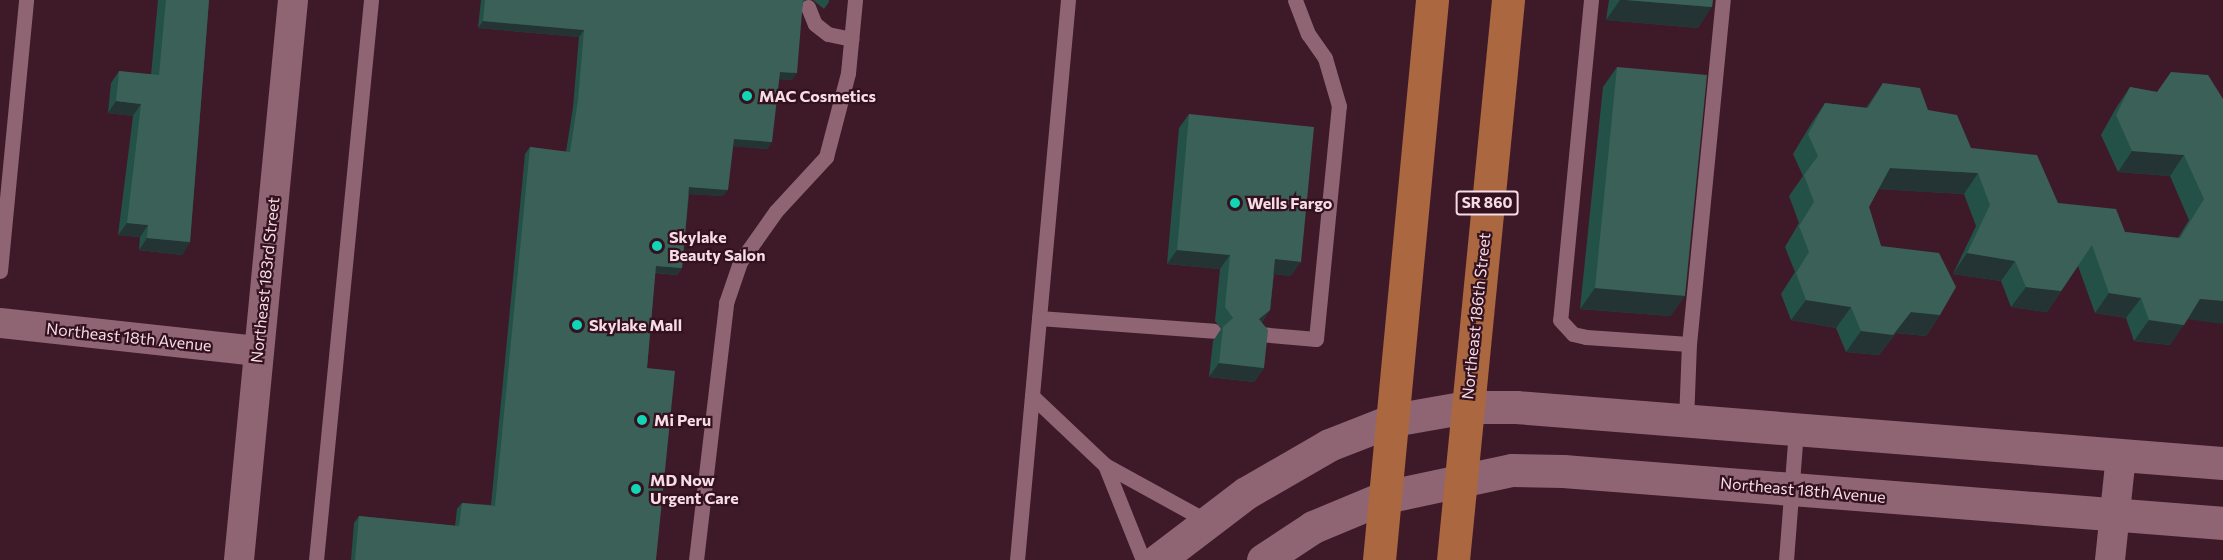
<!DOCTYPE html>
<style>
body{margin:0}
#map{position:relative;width:2223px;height:560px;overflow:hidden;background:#3e1a29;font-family:Commissioner,sans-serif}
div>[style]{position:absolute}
.service>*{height:15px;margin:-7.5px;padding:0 7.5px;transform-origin:7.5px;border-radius:7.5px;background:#8f6574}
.minor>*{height:30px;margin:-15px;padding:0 15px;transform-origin:15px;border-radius:15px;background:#8f6574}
.tertiary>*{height:33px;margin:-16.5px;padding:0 16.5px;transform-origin:16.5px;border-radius:16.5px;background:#8f6574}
.primary>*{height:33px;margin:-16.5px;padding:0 16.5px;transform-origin:16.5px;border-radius:16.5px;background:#ab6740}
.wall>*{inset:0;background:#235147}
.shaded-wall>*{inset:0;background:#243434}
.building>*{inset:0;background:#3a6058}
.dots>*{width:16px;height:16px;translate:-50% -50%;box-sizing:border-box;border:3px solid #33111f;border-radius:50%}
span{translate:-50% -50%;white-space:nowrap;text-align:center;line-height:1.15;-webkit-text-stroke:4.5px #33111f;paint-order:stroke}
.shield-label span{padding:2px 4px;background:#33111f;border:2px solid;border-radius:4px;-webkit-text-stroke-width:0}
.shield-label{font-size:15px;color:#f6dde5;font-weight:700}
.poi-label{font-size:16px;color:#f6dde5;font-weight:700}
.left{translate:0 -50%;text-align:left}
.street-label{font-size:16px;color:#f6dde5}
</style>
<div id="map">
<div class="service">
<div style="left:1591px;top:0;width:321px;rotate:95.5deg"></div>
<div style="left:1560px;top:320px;width:19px;rotate:47deg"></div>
<div style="left:1573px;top:334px;width:13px;rotate:13deg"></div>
<div style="left:1586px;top:337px;width:103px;rotate:3.9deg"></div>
<div style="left:1689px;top:344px;width:346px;rotate:-84.4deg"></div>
<div style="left:808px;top:7px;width:18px;rotate:68deg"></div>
<div style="left:815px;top:24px;width:16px;rotate:38deg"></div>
<div style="left:828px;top:34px;width:24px;rotate:12deg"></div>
<div style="left:0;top:271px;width:272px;rotate:-84.5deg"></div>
<div style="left:1039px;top:318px;width:175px;rotate:4.2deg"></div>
<div style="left:1259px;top:334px;width:57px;rotate:5deg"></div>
<div style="left:1316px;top:339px;width:234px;rotate:-84.4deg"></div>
<div style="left:1339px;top:106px;width:50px;rotate:-106.3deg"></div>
<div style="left:1325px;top:58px;width:29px;rotate:-125deg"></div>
<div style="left:1308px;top:34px;width:36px;rotate:-111deg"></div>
<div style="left:1032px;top:396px;width:100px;rotate:43.4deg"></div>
<div style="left:1105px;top:465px;width:116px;rotate:28.8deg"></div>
<div style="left:1686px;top:421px;width:77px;rotate:-87.8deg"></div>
<div style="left:1105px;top:465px;width:102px;rotate:68.2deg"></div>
<div style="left:316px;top:560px;width:563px;rotate:-84.39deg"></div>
<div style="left:696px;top:560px;width:259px;rotate:-83.3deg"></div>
<div style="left:726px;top:303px;width:43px;rotate:-71.1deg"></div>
<div style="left:740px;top:262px;width:62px;rotate:-54.8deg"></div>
<div style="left:776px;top:211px;width:74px;rotate:-47.2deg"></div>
<div style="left:826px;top:157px;width:87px;rotate:-75.3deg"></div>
<div style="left:848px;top:73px;width:73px;rotate:-84.5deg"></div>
<div style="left:1017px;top:560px;width:562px;rotate:-84.8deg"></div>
<div style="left:1786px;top:560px;width:130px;rotate:-85.6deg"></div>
</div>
<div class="minor">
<div style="left:0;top:323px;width:260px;rotate:6.2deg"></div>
<div style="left:239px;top:560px;width:563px;rotate:-84.49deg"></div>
<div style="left:2110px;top:560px;width:106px;rotate:-84deg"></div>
</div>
<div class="tertiary">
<div style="left:1158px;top:560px;width:111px;rotate:-37.3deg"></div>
<div style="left:1246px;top:493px;width:96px;rotate:-30deg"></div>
<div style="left:1329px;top:445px;width:69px;rotate:-21.3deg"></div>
<div style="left:1393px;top:420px;width:75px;rotate:-10deg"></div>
<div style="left:1467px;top:407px;width:49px"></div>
<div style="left:1516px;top:407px;width:709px;rotate:4.53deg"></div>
<div style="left:1263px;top:560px;width:60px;rotate:-33.4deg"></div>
<div style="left:1313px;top:527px;width:78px;rotate:-22.6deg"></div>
<div style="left:1385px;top:497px;width:130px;rotate:-12deg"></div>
<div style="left:1512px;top:470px;width:51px;rotate:1.1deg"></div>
<div style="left:1563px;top:471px;width:662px;rotate:4.5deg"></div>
</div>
<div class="primary">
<div style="left:1379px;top:560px;width:563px;rotate:-84.59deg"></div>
<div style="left:1453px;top:560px;width:563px;rotate:-84.39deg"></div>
</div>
<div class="wall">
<div style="clip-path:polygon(158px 0,209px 0,190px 242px,182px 255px,139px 250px,140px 237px,118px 235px,133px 116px,108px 113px,111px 83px,119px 71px,151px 75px)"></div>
<div style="clip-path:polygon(481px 0,806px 0,803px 2px,792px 80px,779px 79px,768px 149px,733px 146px,723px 196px,689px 194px,682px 268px,677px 275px,655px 273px,647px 368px,656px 560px,351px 560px,354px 523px,359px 516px,455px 526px,457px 509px,462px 503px,491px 505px,525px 154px,530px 147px,566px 152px,573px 107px,579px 37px,478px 28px)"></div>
<div style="clip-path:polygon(813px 0,829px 0,829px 2px,824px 9px)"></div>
<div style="clip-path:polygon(1609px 0,1713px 0,1698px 28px,1606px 20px)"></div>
<div style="clip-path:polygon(1617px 67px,1671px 316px,1580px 309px,1603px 87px)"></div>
<div style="clip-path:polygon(1883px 83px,1928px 110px,1971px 148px,2058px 203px,2125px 232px,2178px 238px,2189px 220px,2170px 176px,2118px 172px,2101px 135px,2116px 108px,2130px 87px,2157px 92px,2223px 99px,2187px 319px,2170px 345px,2134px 341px,2126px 318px,2095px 313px,2078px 266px,2047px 312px,2011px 307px,2001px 281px,1953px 274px,1976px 226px,1964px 194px,1878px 189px,1869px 207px,1881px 246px,1940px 315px,1926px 336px,1896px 333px,1879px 355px,1846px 352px,1836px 328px,1791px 320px,1781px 294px,1795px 272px,1785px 247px,1799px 223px,1789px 196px,1803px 176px,1793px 154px,1811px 124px,1825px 103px,1866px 108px)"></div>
<div style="clip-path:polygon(1189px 114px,1291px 276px,1274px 274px,1270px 310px,1262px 322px,1264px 368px,1254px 382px,1209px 377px,1213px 341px,1221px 329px,1215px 321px,1220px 269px,1167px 264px,1179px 128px)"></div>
</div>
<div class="shaded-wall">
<div style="clip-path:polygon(1620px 0,1626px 0,1712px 7px,1698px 28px,1606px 20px)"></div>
<div style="clip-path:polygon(483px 21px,584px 30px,579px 37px,478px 28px)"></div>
<div style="clip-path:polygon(780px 72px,797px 73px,792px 80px,775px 79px)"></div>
<div style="clip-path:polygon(116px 101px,141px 104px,133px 116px,108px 113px)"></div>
<div style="clip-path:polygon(734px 139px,772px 142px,768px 149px,729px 146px)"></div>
<div style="clip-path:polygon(2132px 151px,2184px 155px,2170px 176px,2118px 172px)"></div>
<div style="clip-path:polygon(1890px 168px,1978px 173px,1964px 194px,1875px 189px)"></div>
<div style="clip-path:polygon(689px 187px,728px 190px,723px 196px,684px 194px)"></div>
<div style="clip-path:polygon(127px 223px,148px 225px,140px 237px,118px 235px)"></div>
<div style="clip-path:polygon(147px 238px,190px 242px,182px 255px,139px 250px)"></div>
<div style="clip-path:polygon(1177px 250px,1230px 255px,1220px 269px,1167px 264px)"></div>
<div style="clip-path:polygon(1967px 253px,2015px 261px,2001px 281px,1953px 274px)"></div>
<div style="clip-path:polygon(1275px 259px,1301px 262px,1291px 276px,1265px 273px)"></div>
<div style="clip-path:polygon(656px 266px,682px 268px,677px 275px,651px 272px)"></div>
<div style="clip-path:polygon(2026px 287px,2061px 291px,2047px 312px,2011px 307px)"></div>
<div style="clip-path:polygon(1595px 288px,1685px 296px,1671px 316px,1580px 309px)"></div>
<div style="clip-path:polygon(2109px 293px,2141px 298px,2126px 318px,2095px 313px)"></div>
<div style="clip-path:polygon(2200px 299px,2223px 301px,2223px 324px,2186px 319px)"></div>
<div style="clip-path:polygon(1806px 300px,1851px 307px,1836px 328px,1791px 320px)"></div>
<div style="clip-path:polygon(1270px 310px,1260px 324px,1259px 319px)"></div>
<div style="clip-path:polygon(1911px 312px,1940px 315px,1926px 336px,1896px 333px,1879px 355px,1846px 352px,1861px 331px)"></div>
<div style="clip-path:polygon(2149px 320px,2184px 325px,2170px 345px,2134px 341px)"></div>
<div style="clip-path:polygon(1219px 363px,1264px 368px,1254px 382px,1209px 377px)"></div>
</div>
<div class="building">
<div style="clip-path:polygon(166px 0,209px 0,190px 242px,147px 238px,148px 225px,127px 223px,141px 104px,116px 101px,119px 71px,159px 75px)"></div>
<div style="clip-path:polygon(485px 0,803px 0,797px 73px,780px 72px,772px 142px,734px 139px,728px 190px,689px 187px,682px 268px,656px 266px,647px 368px,675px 371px,656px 560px,355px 560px,359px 516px,459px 526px,462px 503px,495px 506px,530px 147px,570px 152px,578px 100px,584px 30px,483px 21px)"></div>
<div style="clip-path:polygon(1626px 0,1713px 0,1712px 7px)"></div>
<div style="clip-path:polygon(1617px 67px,1707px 75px,1685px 296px,1595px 288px)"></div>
<div style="clip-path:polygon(2171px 72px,2208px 75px,2223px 99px,2223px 301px,2200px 299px,2184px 325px,2149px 320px,2141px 298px,2109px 293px,2092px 245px,2061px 291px,2026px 287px,2015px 261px,1967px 253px,1990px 205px,1978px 173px,1890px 168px,1869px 207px,1881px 246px,1939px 253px,1956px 287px,1940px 315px,1911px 312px,1893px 335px,1861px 331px,1851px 307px,1806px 300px,1796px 273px,1809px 252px,1799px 226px,1814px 202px,1804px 175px,1818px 156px,1808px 134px,1825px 103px,1868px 108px,1883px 83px,1920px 88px,1928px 110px,1957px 115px,1971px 148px,2037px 155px,2058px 203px,2116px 209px,2125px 232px,2180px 238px,2204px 199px,2184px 155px,2132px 151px,2116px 115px,2130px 87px,2157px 92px)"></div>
<div style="clip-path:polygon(1189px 114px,1314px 127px,1301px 262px,1275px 259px,1270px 310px,1259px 319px,1268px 330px,1264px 368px,1219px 363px,1223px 327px,1233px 318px,1225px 307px,1230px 255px,1177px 250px)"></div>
</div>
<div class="dots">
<div style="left:747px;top:96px;background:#11d5b4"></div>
<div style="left:1235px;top:203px;background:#11d5b4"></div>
<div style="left:657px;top:246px;background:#11d5b4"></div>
<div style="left:577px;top:325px;background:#11d5b4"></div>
<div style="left:642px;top:420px;background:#11d5b4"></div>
<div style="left:636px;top:489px;background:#11d5b4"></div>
</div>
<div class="shield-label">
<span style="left:1487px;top:203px">SR 860</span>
</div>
<div class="poi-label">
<span class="left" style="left:759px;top:96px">MAC Cosmetics</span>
<span class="left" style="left:1247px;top:203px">Wells Fargo</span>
<span class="left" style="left:669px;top:246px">Skylake<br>Beauty Salon</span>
<span class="left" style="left:589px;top:325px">Skylake Mall</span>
<span class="left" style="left:654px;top:420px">Mi Peru</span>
<span class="left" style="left:650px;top:489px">MD Now<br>Urgent Care</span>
</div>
<div class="street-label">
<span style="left:265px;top:280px;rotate:-84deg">Northeast 183rd Street</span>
<span style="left:1476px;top:316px;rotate:-84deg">Northeast 186th Street</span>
<span style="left:129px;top:337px;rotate:6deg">Northeast 18th Avenue</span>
<span style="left:1803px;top:490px;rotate:5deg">Northeast 18th Avenue</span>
</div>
</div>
